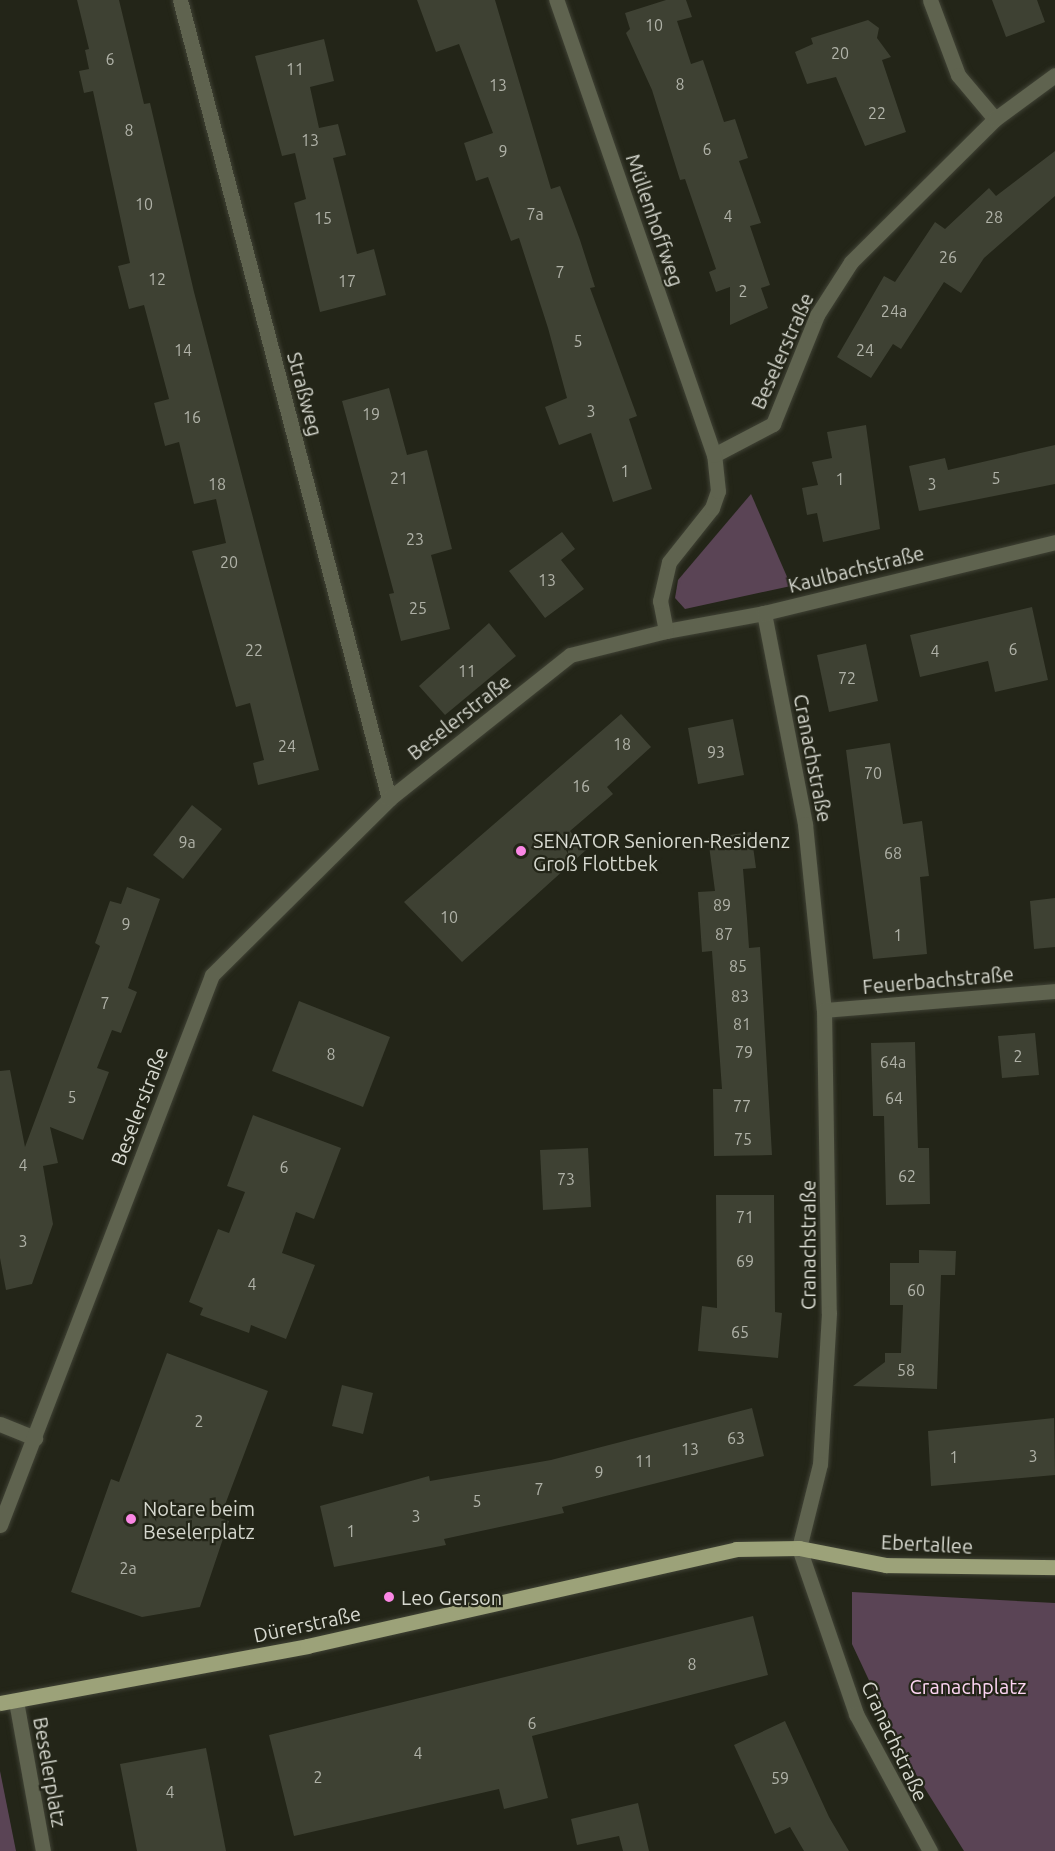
<!DOCTYPE html>
<meta charset="utf-8">
<style>
body{margin:0}
#map{position:relative;width:1055px;height:1851px;overflow:hidden;background:#232518;font-family:Ubuntu,sans-serif}
div>[style]{position:absolute}
.green>*{inset:0;background:#5a4455}
.building>*{inset:0;background:#3e4133}
.roads{filter:drop-shadow(0 0 2px #404235) drop-shadow(0 0 2px #404235)}
.minor>*{height:15px;margin:-7.5px;padding:0 7.5px;transform-origin:7.5px;border-radius:7.5px;background:#5f634f}
.major>*{height:15px;margin:-7.5px;padding:0 7.5px;transform-origin:7.5px;border-radius:7.5px;background:#9ca279}
.dots>*{width:16px;height:16px;translate:-50% -50%;box-sizing:border-box;border:3px solid #232518;border-radius:50%}
span{translate:-50% -50%;white-space:nowrap;text-align:center;line-height:1.15;-webkit-text-stroke:4.5px #232518;paint-order:stroke}
.number-label{font-size:16px;color:#b0b2a8}
.number-label span{-webkit-text-stroke-width:0}
.street-label{font-size:20px;color:#d6d8cf}
.poi-label{font-size:20px;color:#d6d8cf}
.left{translate:0 -50%;text-align:left}
.park-label{font-size:20px;color:#fdd5f3}
</style>
<div id="map">
<div class="green">
<div style="clip-path:polygon(751px 494px,791px 586px,685px 609px,675px 598px,678px 580px)"></div>
<div style="clip-path:polygon(852px 1592px,1055px 1603px,1055px 1851px,964px 1851px,904px 1755px,852px 1644px)"></div>
<div style="clip-path:polygon(0 1771px,16px 1851px,0 1851px)"></div>
</div>
<div class="building">
<div style="clip-path:polygon(77px 0,119px 0,144px 104px,150px 103px,194px 292px,319px 770px,258px 785px,253px 763px,264px 760px,250px 703px,236px 707px,192px 551px,226px 543px,216px 499px,194px 504px,179px 442px,165px 446px,154px 403px,169px 399px,144px 305px,129px 309px,118px 266px,130px 263px,93px 91px,84px 93px,79px 71px,89px 69px,85px 50px,89px 49px)"></div>
<div style="clip-path:polygon(417px 0,495px 0,551px 189px,560px 186px,580px 240px,595px 287px,590px 288px,637px 416px,629px 419px,652px 489px,613px 502px,591px 433px,559px 445px,545px 407px,567px 398px,548px 328px,519px 238px,511px 241px,488px 177px,476px 181px,464px 143px,493px 133px,459px 44px,436px 52px)"></div>
<div style="clip-path:polygon(666px 0,686px 0,692px 17px,677px 21px,691px 64px,703px 60px,724px 122px,735px 119px,748px 158px,739px 161px,761px 223px,750px 226px,770px 285px,761px 288px,768px 308px,730px 325px,730px 287px,716px 292px,709px 272px,716px 269px,685px 179px,680px 180px,652px 90px,626px 33px,630px 29px,625px 13px)"></div>
<div style="clip-path:polygon(992px 0,1037px 0,1045px 22px,1006px 37px)"></div>
<div style="clip-path:polygon(868px 20px,879px 28px,877px 38px,891px 57px,882px 60px,906px 132px,865px 146px,836px 77px,807px 84px,795px 52px,813px 44px,811px 38px)"></div>
<div style="clip-path:polygon(324px 39px,334px 81px,310px 87px,319px 128px,338px 124px,346px 155px,333px 158px,357px 254px,374px 249px,386px 295px,320px 312px,294px 203px,306px 199px,295px 153px,282px 156px,255px 56px)"></div>
<div style="clip-path:polygon(1055px 151px,1055px 196px,984px 258px,961px 293px,944px 282px,901px 349px,893px 344px,871px 378px,837px 357px,884px 276px,895px 282px,935px 222px,945px 229px,989px 188px,996px 196px)"></div>
<div style="clip-path:polygon(389px 388px,407px 455px,427px 450px,452px 549px,431px 555px,450px 629px,401px 641px,389px 594px,394px 593px,342px 401px)"></div>
<div style="clip-path:polygon(866px 425px,880px 529px,823px 542px,817px 513px,807px 515px,802px 488px,818px 485px,812px 462px,832px 458px,827px 432px)"></div>
<div style="clip-path:polygon(1055px 445px,1055px 484px,919px 511px,909px 466px,945px 458px,948px 470px)"></div>
<div style="clip-path:polygon(562px 532px,575px 549px,561px 560px,584px 589px,545px 618px,509px 571px)"></div>
<div style="clip-path:polygon(1032px 607px,1048px 680px,995px 692px,988px 661px,920px 677px,910px 635px)"></div>
<div style="clip-path:polygon(489px 623px,516px 656px,445px 715px,419px 686px)"></div>
<div style="clip-path:polygon(866px 644px,878px 701px,829px 712px,817px 655px)"></div>
<div style="clip-path:polygon(621px 714px,651px 747px,607px 787px,613px 794px,570px 831px,586px 850px,462px 962px,404px 902px)"></div>
<div style="clip-path:polygon(733px 719px,744px 775px,698px 784px,688px 728px)"></div>
<div style="clip-path:polygon(890px 743px,903px 824px,922px 821px,929px 876px,920px 877px,927px 954px,873px 959px,846px 750px)"></div>
<div style="clip-path:polygon(192px 805px,222px 829px,183px 879px,153px 855px)"></div>
<div style="clip-path:polygon(751px 832px,756px 868px,743px 869px,747px 918px,749px 948px,760px 947px,772px 1155px,714px 1156px,713px 1089px,722px 1089px,712px 951px,702px 952px,698px 892px,715px 891px,708px 838px)"></div>
<div style="clip-path:polygon(127px 887px,160px 899px,128px 988px,137px 992px,121px 1033px,112px 1030px,97px 1068px,109px 1072px,83px 1140px,50px 1127px,58px 1163px,43px 1166px,53px 1224px,32px 1284px,6px 1290px,0 1258px,0 1071px,10px 1070px,25px 1147px,100px 946px,95px 943px,110px 901px,121px 904px)"></div>
<div style="clip-path:polygon(1055px 898px,1055px 947px,1034px 949px,1030px 901px)"></div>
<div style="clip-path:polygon(299px 1001px,390px 1037px,363px 1107px,272px 1071px)"></div>
<div style="clip-path:polygon(1035px 1033px,1039px 1075px,1002px 1078px,998px 1036px)"></div>
<div style="clip-path:polygon(915px 1042px,918px 1148px,929px 1148px,930px 1204px,886px 1205px,884px 1116px,873px 1116px,871px 1043px)"></div>
<div style="clip-path:polygon(253px 1115px,341px 1148px,314px 1219px,296px 1212px,282px 1253px,315px 1265px,286px 1339px,251px 1325px,249px 1333px,200px 1315px,203px 1308px,189px 1302px,218px 1229px,229px 1233px,245px 1192px,227px 1186px)"></div>
<div style="clip-path:polygon(588px 1148px,591px 1207px,543px 1210px,540px 1150px)"></div>
<div style="clip-path:polygon(716px 1195px,774px 1195px,775px 1312px,782px 1313px,778px 1358px,698px 1351px,702px 1306px,717px 1308px)"></div>
<div style="clip-path:polygon(919px 1250px,956px 1251px,955px 1275px,941px 1275px,937px 1389px,853px 1386px,885px 1362px,885px 1353px,901px 1353px,903px 1305px,890px 1305px,890px 1263px,919px 1263px)"></div>
<div style="clip-path:polygon(167px 1353px,268px 1391px,220px 1518px,229px 1521px,200px 1607px,142px 1617px,71px 1592px,111px 1479px,119px 1482px)"></div>
<div style="clip-path:polygon(342px 1385px,373px 1393px,363px 1434px,332px 1426px)"></div>
<div style="clip-path:polygon(752px 1408px,764px 1456px,562px 1507px,564px 1513px,444px 1539px,446px 1545px,334px 1567px,320px 1506px,429px 1476px,430px 1481px,551px 1460px)"></div>
<div style="clip-path:polygon(1054px 1418px,1055px 1475px,931px 1486px,928px 1431px)"></div>
<div style="clip-path:polygon(753px 1616px,768px 1675px,532px 1736px,548px 1798px,504px 1809px,499px 1789px,294px 1836px,269px 1735px)"></div>
<div style="clip-path:polygon(785px 1721px,829px 1817px,849px 1851px,804px 1851px,790px 1827px,775px 1834px,734px 1745px)"></div>
<div style="clip-path:polygon(206px 1748px,226px 1851px,137px 1851px,120px 1764px)"></div>
<div style="clip-path:polygon(638px 1803px,649px 1851px,623px 1851px,619px 1836px,577px 1845px,571px 1819px)"></div>
</div>
<div class="roads">
<div class="minor">
<div style="left:180px;top:0;width:826px;rotate:75.34deg"></div>
<div style="left:930px;top:0;width:80px;rotate:69.5deg"></div>
<div style="left:958px;top:75px;width:57px;rotate:49.9deg"></div>
<div style="left:714px;top:455px;width:67px;rotate:-27.7deg"></div>
<div style="left:773px;top:424px;width:118px;rotate:-68deg"></div>
<div style="left:817px;top:315px;width:63px;rotate:-57.3deg"></div>
<div style="left:851px;top:262px;width:203px;rotate:-44.8deg"></div>
<div style="left:995px;top:119px;width:74px;rotate:-36.3deg"></div>
<div style="left:764px;top:613px;width:215px;rotate:79deg"></div>
<div style="left:805px;top:824px;width:187px;rotate:84.2deg"></div>
<div style="left:824px;top:1010px;width:303px;rotate:89.1deg"></div>
<div style="left:829px;top:1313px;width:151px;rotate:93.4deg"></div>
<div style="left:820px;top:1464px;width:87px;rotate:104deg"></div>
<div style="left:799px;top:1548px;width:176px;rotate:71deg"></div>
<div style="left:856px;top:1714px;width:156px;rotate:61.6deg"></div>
<div style="left:666px;top:631px;width:100px;rotate:-10.4deg"></div>
<div style="left:764px;top:613px;width:300px;rotate:-13.7deg"></div>
<div style="left:824px;top:1010px;width:232px;rotate:-4.7deg"></div>
<div style="left:0;top:1424px;width:38px;rotate:22deg"></div>
<div style="left:0;top:1525px;width:589px;rotate:-68.92deg"></div>
<div style="left:212px;top:975px;width:250px;rotate:-44.8deg"></div>
<div style="left:389px;top:799px;width:231px;rotate:-38.5deg"></div>
<div style="left:570px;top:655px;width:99px;rotate:-14deg"></div>
<div style="left:666px;top:631px;width:31px;rotate:-101deg"></div>
<div style="left:660px;top:601px;width:40px;rotate:-77deg"></div>
<div style="left:669px;top:562px;width:69px;rotate:-51.5deg"></div>
<div style="left:712px;top:508px;width:18px;rotate:-71deg"></div>
<div style="left:718px;top:491px;width:36px;rotate:-96deg"></div>
<div style="left:714px;top:455px;width:482px;rotate:-109.1deg"></div>
<div style="left:16px;top:1701px;width:152px;rotate:79.8deg"></div>
</div>
<div class="major">
<div style="left:0;top:1703px;width:312px;rotate:-10.5deg"></div>
<div style="left:307px;top:1646px;width:440px;rotate:-12.7deg"></div>
<div style="left:736px;top:1549px;width:63px;rotate:-0.9deg"></div>
<div style="left:799px;top:1548px;width:89px;rotate:11.1deg"></div>
<div style="left:886px;top:1565px;width:169px;rotate:0.7deg"></div>
</div>
</div>
<div class="dots">
<div style="left:521px;top:851px;background:#fb87e5"></div>
<div style="left:131px;top:1519px;background:#fb87e5"></div>
<div style="left:389px;top:1597px;background:#fb87e5"></div>
</div>
<div class="number-label">
<span style="left:654px;top:25px">10</span>
<span style="left:840px;top:53px">20</span>
<span style="left:110px;top:59px">6</span>
<span style="left:295px;top:69px">11</span>
<span style="left:680px;top:84px">8</span>
<span style="left:498px;top:85px">13</span>
<span style="left:877px;top:113px">22</span>
<span style="left:129px;top:130px">8</span>
<span style="left:310px;top:140px">13</span>
<span style="left:707px;top:149px">6</span>
<span style="left:503px;top:151px">9</span>
<span style="left:144px;top:204px">10</span>
<span style="left:535px;top:214px">7a</span>
<span style="left:728px;top:216px">4</span>
<span style="left:994px;top:217px">28</span>
<span style="left:323px;top:218px">15</span>
<span style="left:948px;top:257px">26</span>
<span style="left:560px;top:272px">7</span>
<span style="left:157px;top:279px">12</span>
<span style="left:347px;top:281px">17</span>
<span style="left:743px;top:291px">2</span>
<span style="left:894px;top:311px">24a</span>
<span style="left:578px;top:341px">5</span>
<span style="left:183px;top:350px">14</span>
<span style="left:865px;top:350px">24</span>
<span style="left:591px;top:411px">3</span>
<span style="left:371px;top:414px">19</span>
<span style="left:192px;top:417px">16</span>
<span style="left:625px;top:471px">1</span>
<span style="left:399px;top:478px">21</span>
<span style="left:996px;top:478px">5</span>
<span style="left:840px;top:479px">1</span>
<span style="left:217px;top:484px">18</span>
<span style="left:932px;top:484px">3</span>
<span style="left:415px;top:539px">23</span>
<span style="left:229px;top:562px">20</span>
<span style="left:547px;top:580px">13</span>
<span style="left:418px;top:608px">25</span>
<span style="left:1013px;top:649px">6</span>
<span style="left:254px;top:650px">22</span>
<span style="left:935px;top:651px">4</span>
<span style="left:467px;top:671px">11</span>
<span style="left:847px;top:678px">72</span>
<span style="left:622px;top:744px">18</span>
<span style="left:287px;top:746px">24</span>
<span style="left:716px;top:752px">93</span>
<span style="left:873px;top:773px">70</span>
<span style="left:581px;top:786px">16</span>
<span style="left:187px;top:842px">9a</span>
<span style="left:893px;top:853px">68</span>
<span style="left:722px;top:905px">89</span>
<span style="left:449px;top:917px">10</span>
<span style="left:126px;top:924px">9</span>
<span style="left:724px;top:934px">87</span>
<span style="left:898px;top:935px">1</span>
<span style="left:738px;top:966px">85</span>
<span style="left:740px;top:996px">83</span>
<span style="left:105px;top:1003px">7</span>
<span style="left:742px;top:1024px">81</span>
<span style="left:744px;top:1052px">79</span>
<span style="left:331px;top:1054px">8</span>
<span style="left:1018px;top:1056px">2</span>
<span style="left:893px;top:1062px">64a</span>
<span style="left:72px;top:1097px">5</span>
<span style="left:894px;top:1098px">64</span>
<span style="left:742px;top:1106px">77</span>
<span style="left:743px;top:1139px">75</span>
<span style="left:23px;top:1165px">4</span>
<span style="left:284px;top:1167px">6</span>
<span style="left:907px;top:1176px">62</span>
<span style="left:566px;top:1179px">73</span>
<span style="left:745px;top:1217px">71</span>
<span style="left:23px;top:1241px">3</span>
<span style="left:745px;top:1261px">69</span>
<span style="left:252px;top:1284px">4</span>
<span style="left:916px;top:1290px">60</span>
<span style="left:740px;top:1332px">65</span>
<span style="left:906px;top:1370px">58</span>
<span style="left:199px;top:1421px">2</span>
<span style="left:736px;top:1438px">63</span>
<span style="left:690px;top:1449px">13</span>
<span style="left:1033px;top:1456px">3</span>
<span style="left:954px;top:1457px">1</span>
<span style="left:644px;top:1461px">11</span>
<span style="left:599px;top:1472px">9</span>
<span style="left:539px;top:1489px">7</span>
<span style="left:477px;top:1501px">5</span>
<span style="left:416px;top:1516px">3</span>
<span style="left:351px;top:1531px">1</span>
<span style="left:128px;top:1568px">2a</span>
<span style="left:692px;top:1664px">8</span>
<span style="left:532px;top:1723px">6</span>
<span style="left:418px;top:1753px">4</span>
<span style="left:318px;top:1777px">2</span>
<span style="left:780px;top:1778px">59</span>
<span style="left:170px;top:1792px">4</span>
</div>
<div class="street-label">
<span style="left:655px;top:220px;rotate:71deg">Müllenhoffweg</span>
<span style="left:782px;top:351px;rotate:-66deg">Beselerstraße</span>
<span style="left:305px;top:394px;rotate:75deg">Straßweg</span>
<span style="left:856px;top:569px;rotate:-14deg">Kaulbachstraße</span>
<span style="left:459px;top:717px;rotate:-38deg">Beselerstraße</span>
<span style="left:813px;top:758px;rotate:79deg">Cranachstraße</span>
<span style="left:938px;top:980px;rotate:-5deg">Feuerbachstraße</span>
<span style="left:139px;top:1106px;rotate:-69deg">Beselerstraße</span>
<span style="left:808px;top:1245px;rotate:-90deg">Cranachstraße</span>
<span style="left:927px;top:1544px;rotate:3deg">Ebertallee</span>
<span style="left:307px;top:1624px;rotate:-12deg">Dürerstraße</span>
<span style="left:895px;top:1741px;rotate:65deg">Cranachstraße</span>
<span style="left:50px;top:1772px;rotate:80deg">Beselerplatz</span>
</div>
<div class="poi-label">
<span class="left" style="left:533px;top:852px">SENATOR Senioren-Residenz<br>Groß Flottbek</span>
<span class="left" style="left:143px;top:1520px">Notare beim<br>Beselerplatz</span>
<span class="left" style="left:401px;top:1597px">Leo Gerson</span>
</div>
<div class="park-label">
<span style="left:968px;top:1686px">Cranachplatz</span>
</div>
</div>
